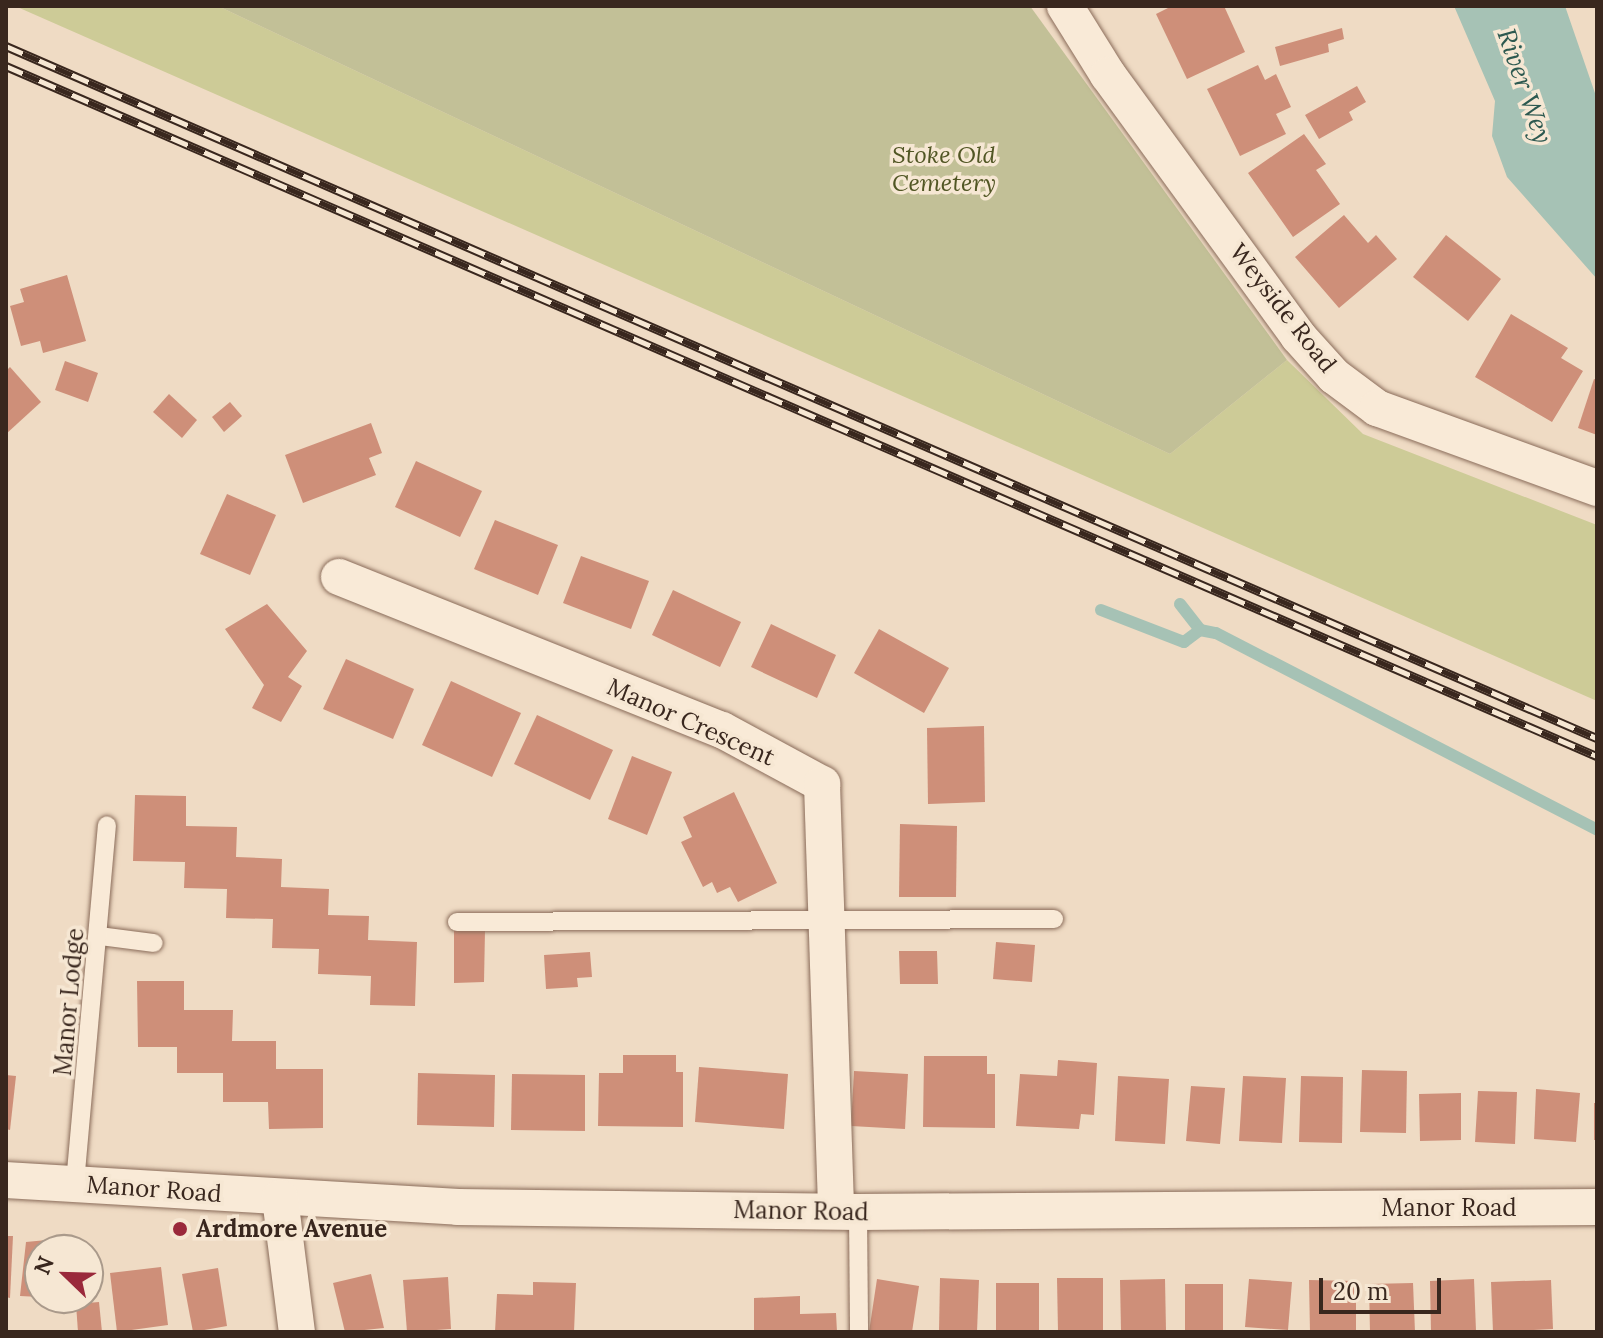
<!DOCTYPE html>
<style>
body{margin:0}
#map{position:relative;width:1603px;height:1338px;overflow:hidden;background:#efdbc4;font-family:Lora,serif}
div>[style]{position:absolute}
.green>*{inset:0;background:#cdcb97}
.cemetery>*{inset:0;background:#c2c097}
.water>*{inset:0;background:#a6c2b5}
.stream>*{height:12px;margin:-6px;padding:0 6px;transform-origin:6px;border-radius:6px;background:#a6c2b5}
.building>*{inset:0;background:#ce8f79}
.roads{filter:drop-shadow(0 0 2px #8a6c5a) drop-shadow(0 0 2px #8a6c5a)}
.lane>*{height:18px;margin:-9px;padding:0 9px;transform-origin:9px;border-radius:9px;background:#f9ead7}
.street>*{height:36px;margin:-18px;padding:0 18px;transform-origin:18px;border-radius:18px;background:#f9ead7}
.rail>*{height:9px;margin-top:-4.5px;transform-origin:0;background:repeating-linear-gradient(90deg,#f6e7d3 0 18px,#39271e 0 36px);box-sizing:border-box;border-block:2px solid #39271e}
.dots>*{width:22px;height:22px;translate:-50% -50%;box-sizing:border-box;border:4px solid #f6e7d3;border-radius:50%}
span{translate:-50% -50%;white-space:nowrap;text-align:center;line-height:1.15;-webkit-text-stroke:7px #f6e7d3;paint-order:stroke}
.park-label{font-size:24px;color:#515624;font-style:italic}
.street-label{font-size:24px;color:#39271e}
.poi-label{font-size:24px;color:#39271e;font-weight:700}
.left{translate:0 -50%;text-align:left}
.water-label{font-size:26px;color:#2d5950;font-style:italic}
.frame{position:absolute;inset:0;border:8px solid #39271e;pointer-events:none}
.north{position:absolute;left:24px;top:1234px;width:80px;height:80px;box-sizing:border-box;background:#f6e7d3;border:2px solid #aa9a8b;border-radius:50%;rotate:293deg;font-size:22px;font-weight:700;line-height:32px;text-align:center;color:#39271e}
.north::after{content:'';display:block;margin:auto;width:28px;height:36px;background:#9a293b;clip-path:polygon(50% 0,100% 100%,50% 72%,0 100%)}
.scale{position:absolute;left:1319px;top:1278px;width:122px;height:36px;box-sizing:border-box;border:4px solid #39271e;border-top:0;padding-left:10px;font-size:24px;line-height:28px;white-space:nowrap;color:#39271e;-webkit-text-stroke:6px #f6e7d3;paint-order:stroke}
</style>
<div id="map">
<div class="green">
<div style="clip-path:polygon(15px 6px,218px 6px,1170px 454px,1287px 360px,1363px 434px,1597px 525px,1597px 701px)"></div>
</div>
<div class="cemetery">
<div style="clip-path:polygon(218px 6px,1030px 6px,1287px 360px,1170px 454px)"></div>
</div>
<div class="water">
<div style="clip-path:polygon(1454px 6px,1565px 6px,1597px 99px,1597px 279px,1507px 177px,1492px 136px,1495px 101px)"></div>
</div>
<div class="stream">
<div style="left:1180px;top:604px;width:33px;rotate:52deg"></div>
<div style="left:1200px;top:630px;width:16px;rotate:11deg"></div>
<div style="left:1216px;top:633px;width:429px;rotate:27.3deg"></div>
<div style="left:1101px;top:610px;width:89px;rotate:21.1deg"></div>
<div style="left:1184px;top:642px;width:20px;rotate:-37deg"></div>
</div>
<div class="building">
<div style="clip-path:polygon(1172px 6px,1224px 6px,1245px 52px,1187px 79px,1156px 14px)"></div>
<div style="clip-path:polygon(1342px 28px,1344px 39px,1328px 44px,1329px 52px,1280px 66px,1275px 47px)"></div>
<div style="clip-path:polygon(1258px 65px,1265px 80px,1276px 74px,1291px 107px,1276px 114px,1286px 134px,1240px 156px,1207px 89px)"></div>
<div style="clip-path:polygon(1357px 86px,1366px 102px,1349px 112px,1353px 120px,1319px 139px,1305px 115px)"></div>
<div style="clip-path:polygon(1304px 134px,1326px 164px,1316px 170px,1340px 204px,1293px 237px,1248px 173px)"></div>
<div style="clip-path:polygon(1344px 215px,1368px 243px,1376px 235px,1397px 259px,1339px 308px,1295px 257px)"></div>
<div style="clip-path:polygon(1446px 235px,1501px 279px,1468px 321px,1413px 277px)"></div>
<div style="clip-path:polygon(67px 275px,86px 341px,43px 353px,40px 341px,21px 346px,10px 306px,24px 302px,20px 289px)"></div>
<div style="clip-path:polygon(1511px 314px,1568px 348px,1561px 358px,1583px 371px,1552px 422px,1475px 377px)"></div>
<div style="clip-path:polygon(65px 361px,98px 373px,88px 402px,55px 390px)"></div>
<div style="clip-path:polygon(10px 367px,41px 402px,6px 434px,6px 371px)"></div>
<div style="clip-path:polygon(1594px 379px,1597px 380px,1597px 435px,1578px 428px)"></div>
<div style="clip-path:polygon(169px 394px,197px 420px,182px 438px,153px 412px)"></div>
<div style="clip-path:polygon(230px 402px,242px 416px,224px 432px,212px 417px)"></div>
<div style="clip-path:polygon(371px 423px,382px 453px,369px 458px,376px 475px,303px 503px,285px 455px)"></div>
<div style="clip-path:polygon(416px 461px,482px 491px,460px 537px,395px 507px)"></div>
<div style="clip-path:polygon(227px 494px,276px 515px,250px 575px,200px 554px)"></div>
<div style="clip-path:polygon(495px 520px,558px 545px,538px 595px,474px 569px)"></div>
<div style="clip-path:polygon(581px 556px,649px 581px,631px 629px,563px 603px)"></div>
<div style="clip-path:polygon(673px 590px,741px 622px,720px 667px,652px 635px)"></div>
<div style="clip-path:polygon(267px 604px,307px 651px,288px 677px,302px 686px,281px 722px,252px 708px,264px 685px,225px 629px)"></div>
<div style="clip-path:polygon(771px 624px,836px 655px,817px 698px,751px 667px)"></div>
<div style="clip-path:polygon(879px 629px,949px 668px,924px 713px,854px 673px)"></div>
<div style="clip-path:polygon(346px 659px,414px 689px,393px 739px,323px 709px)"></div>
<div style="clip-path:polygon(451px 681px,521px 713px,492px 777px,422px 745px)"></div>
<div style="clip-path:polygon(537px 715px,613px 750px,590px 800px,514px 764px)"></div>
<div style="clip-path:polygon(984px 726px,985px 802px,928px 804px,927px 728px)"></div>
<div style="clip-path:polygon(632px 756px,672px 772px,647px 835px,608px 819px)"></div>
<div style="clip-path:polygon(734px 792px,777px 883px,738px 902px,730px 887px,717px 893px,712px 882px,703px 887px,681px 842px,692px 837px,683px 817px)"></div>
<div style="clip-path:polygon(135px 795px,186px 796px,186px 826px,237px 827px,236px 857px,282px 859px,281px 887px,329px 889px,328px 915px,369px 916px,368px 940px,417px 942px,415px 1006px,370px 1005px,371px 976px,318px 974px,319px 949px,272px 948px,273px 919px,226px 918px,227px 889px,184px 888px,185px 862px,133px 861px)"></div>
<div style="clip-path:polygon(900px 824px,957px 826px,956px 897px,899px 897px)"></div>
<div style="clip-path:polygon(454px 930px,485px 930px,484px 982px,454px 983px)"></div>
<div style="clip-path:polygon(996px 942px,1035px 945px,1032px 982px,993px 979px)"></div>
<div style="clip-path:polygon(899px 951px,937px 951px,938px 984px,900px 984px)"></div>
<div style="clip-path:polygon(590px 952px,592px 977px,577px 978px,578px 987px,546px 989px,544px 955px)"></div>
<div style="clip-path:polygon(137px 981px,184px 981px,184px 1010px,233px 1010px,232px 1041px,276px 1041px,276px 1069px,323px 1069px,323px 1128px,269px 1129px,268px 1102px,223px 1102px,223px 1073px,177px 1073px,177px 1047px,138px 1047px)"></div>
<div style="clip-path:polygon(623px 1055px,676px 1055px,676px 1072px,683px 1072px,683px 1127px,598px 1126px,599px 1073px,623px 1073px)"></div>
<div style="clip-path:polygon(924px 1056px,987px 1056px,987px 1074px,995px 1074px,995px 1128px,923px 1127px)"></div>
<div style="clip-path:polygon(1058px 1060px,1097px 1063px,1094px 1115px,1081px 1114px,1079px 1129px,1016px 1126px,1020px 1074px,1057px 1076px)"></div>
<div style="clip-path:polygon(699px 1067px,788px 1074px,784px 1129px,695px 1122px)"></div>
<div style="clip-path:polygon(1362px 1070px,1407px 1071px,1406px 1133px,1360px 1132px)"></div>
<div style="clip-path:polygon(854px 1071px,908px 1074px,905px 1129px,851px 1126px)"></div>
<div style="clip-path:polygon(418px 1073px,495px 1075px,494px 1127px,417px 1125px)"></div>
<div style="clip-path:polygon(512px 1074px,585px 1075px,585px 1131px,511px 1130px)"></div>
<div style="clip-path:polygon(6px 1075px,16px 1076px,10px 1130px,6px 1129px)"></div>
<div style="clip-path:polygon(1118px 1076px,1169px 1079px,1165px 1144px,1115px 1141px)"></div>
<div style="clip-path:polygon(1243px 1076px,1286px 1078px,1282px 1143px,1239px 1141px)"></div>
<div style="clip-path:polygon(1301px 1076px,1343px 1077px,1342px 1143px,1299px 1142px)"></div>
<div style="clip-path:polygon(1191px 1086px,1225px 1088px,1220px 1144px,1186px 1141px)"></div>
<div style="clip-path:polygon(1536px 1089px,1580px 1093px,1576px 1142px,1534px 1139px)"></div>
<div style="clip-path:polygon(1478px 1091px,1517px 1092px,1515px 1144px,1475px 1142px)"></div>
<div style="clip-path:polygon(1461px 1093px,1461px 1140px,1420px 1141px,1419px 1094px)"></div>
<div style="clip-path:polygon(1594px 1103px,1597px 1103px,1597px 1140px,1594px 1140px)"></div>
<div style="clip-path:polygon(6px 1236px,13px 1236px,10px 1298px,6px 1297px)"></div>
<div style="clip-path:polygon(78px 1237px,76px 1250px,40px 1250px,40px 1297px,20px 1296px,26px 1242px)"></div>
<div style="clip-path:polygon(161px 1267px,168px 1325px,117px 1332px,110px 1273px)"></div>
<div style="clip-path:polygon(218px 1268px,227px 1326px,193px 1332px,182px 1274px)"></div>
<div style="clip-path:polygon(371px 1274px,384px 1328px,345px 1332px,333px 1283px)"></div>
<div style="clip-path:polygon(448px 1277px,451px 1329px,407px 1332px,403px 1280px)"></div>
<div style="clip-path:polygon(940px 1278px,979px 1280px,977px 1332px,939px 1332px)"></div>
<div style="clip-path:polygon(1057px 1278px,1103px 1278px,1103px 1332px,1058px 1332px)"></div>
<div style="clip-path:polygon(877px 1279px,919px 1286px,912px 1332px,869px 1332px)"></div>
<div style="clip-path:polygon(1165px 1279px,1166px 1331px,1121px 1331px,1120px 1280px)"></div>
<div style="clip-path:polygon(1249px 1279px,1292px 1282px,1288px 1330px,1245px 1327px)"></div>
<div style="clip-path:polygon(1474px 1279px,1476px 1331px,1431px 1332px,1430px 1281px)"></div>
<div style="clip-path:polygon(1309px 1280px,1356px 1281px,1356px 1332px,1310px 1332px)"></div>
<div style="clip-path:polygon(1551px 1280px,1553px 1329px,1493px 1332px,1491px 1282px)"></div>
<div style="clip-path:polygon(533px 1282px,576px 1283px,574px 1332px,495px 1332px,497px 1294px,533px 1295px)"></div>
<div style="clip-path:polygon(996px 1283px,1039px 1283px,1039px 1331px,996px 1331px)"></div>
<div style="clip-path:polygon(1413px 1283px,1415px 1332px,1370px 1332px,1369px 1284px)"></div>
<div style="clip-path:polygon(1185px 1284px,1223px 1284px,1223px 1331px,1185px 1331px)"></div>
<div style="clip-path:polygon(800px 1296px,800px 1314px,836px 1313px,837px 1332px,754px 1332px,754px 1298px)"></div>
<div style="clip-path:polygon(99px 1302px,102px 1332px,78px 1332px,76px 1304px)"></div>
</div>
<div class="roads">
<div class="lane">
<div style="left:457px;top:922px;width:597px;rotate:-0.29deg"></div>
<div style="left:100px;top:936px;width:54px;rotate:7.4deg"></div>
<div style="left:75px;top:1183px;width:359px;rotate:-84.9deg"></div>
<div style="left:858px;top:1212px;width:120px;rotate:89.5deg"></div>
</div>
<div class="street">
<div style="left:1065px;top:6px;width:81px;rotate:58.1deg"></div>
<div style="left:1108px;top:75px;width:323px;rotate:53.9deg"></div>
<div style="left:1298px;top:336px;width:54px;rotate:48deg"></div>
<div style="left:1334px;top:376px;width:54px;rotate:36.7deg"></div>
<div style="left:1377px;top:408px;width:234px;rotate:20deg"></div>
<div style="left:339px;top:577px;width:412px;rotate:21.8deg"></div>
<div style="left:722px;top:730px;width:114px;rotate:28.4deg"></div>
<div style="left:822px;top:784px;width:427px;rotate:88.1deg"></div>
<div style="left:6px;top:1180px;width:452px;rotate:3.4deg"></div>
<div style="left:457px;top:1207px;width:401px;rotate:0.7deg"></div>
<div style="left:858px;top:1212px;width:739px;rotate:-0.39deg"></div>
<div style="left:280px;top:1198px;width:135px;rotate:82.8deg"></div>
</div>
</div>
<div class="rail">
<div style="left:6px;top:46px;width:1735px;rotate:23.51deg"></div>
<div style="left:6px;top:66px;width:1734px;rotate:23.45deg"></div>
</div>
<div class="dots">
<div style="left:180px;top:1229px;background:#9a293b"></div>
</div>
<div class="park-label">
<span style="left:944px;top:169px">Stoke Old<br>Cemetery</span>
</div>
<div class="street-label">
<span style="left:1283px;top:308px;rotate:52deg">Weyside Road</span>
<span style="left:691px;top:722px;rotate:24deg">Manor Crescent</span>
<span style="left:69px;top:1002px;rotate:-85deg">Manor Lodge</span>
<span style="left:154px;top:1189px;rotate:4deg">Manor Road</span>
<span style="left:1449px;top:1208px">Manor Road</span>
<span style="left:801px;top:1211px;rotate:1deg">Manor Road</span>
</div>
<div class="poi-label">
<span class="left" style="left:196px;top:1229px">Ardmore Avenue</span>
</div>
<div class="water-label">
<span style="left:1525px;top:86px;rotate:71deg">River Wey</span>
</div>
<div class="frame"></div>
<div class="north">N</div>
<div class="scale">20 m</div>
</div>
